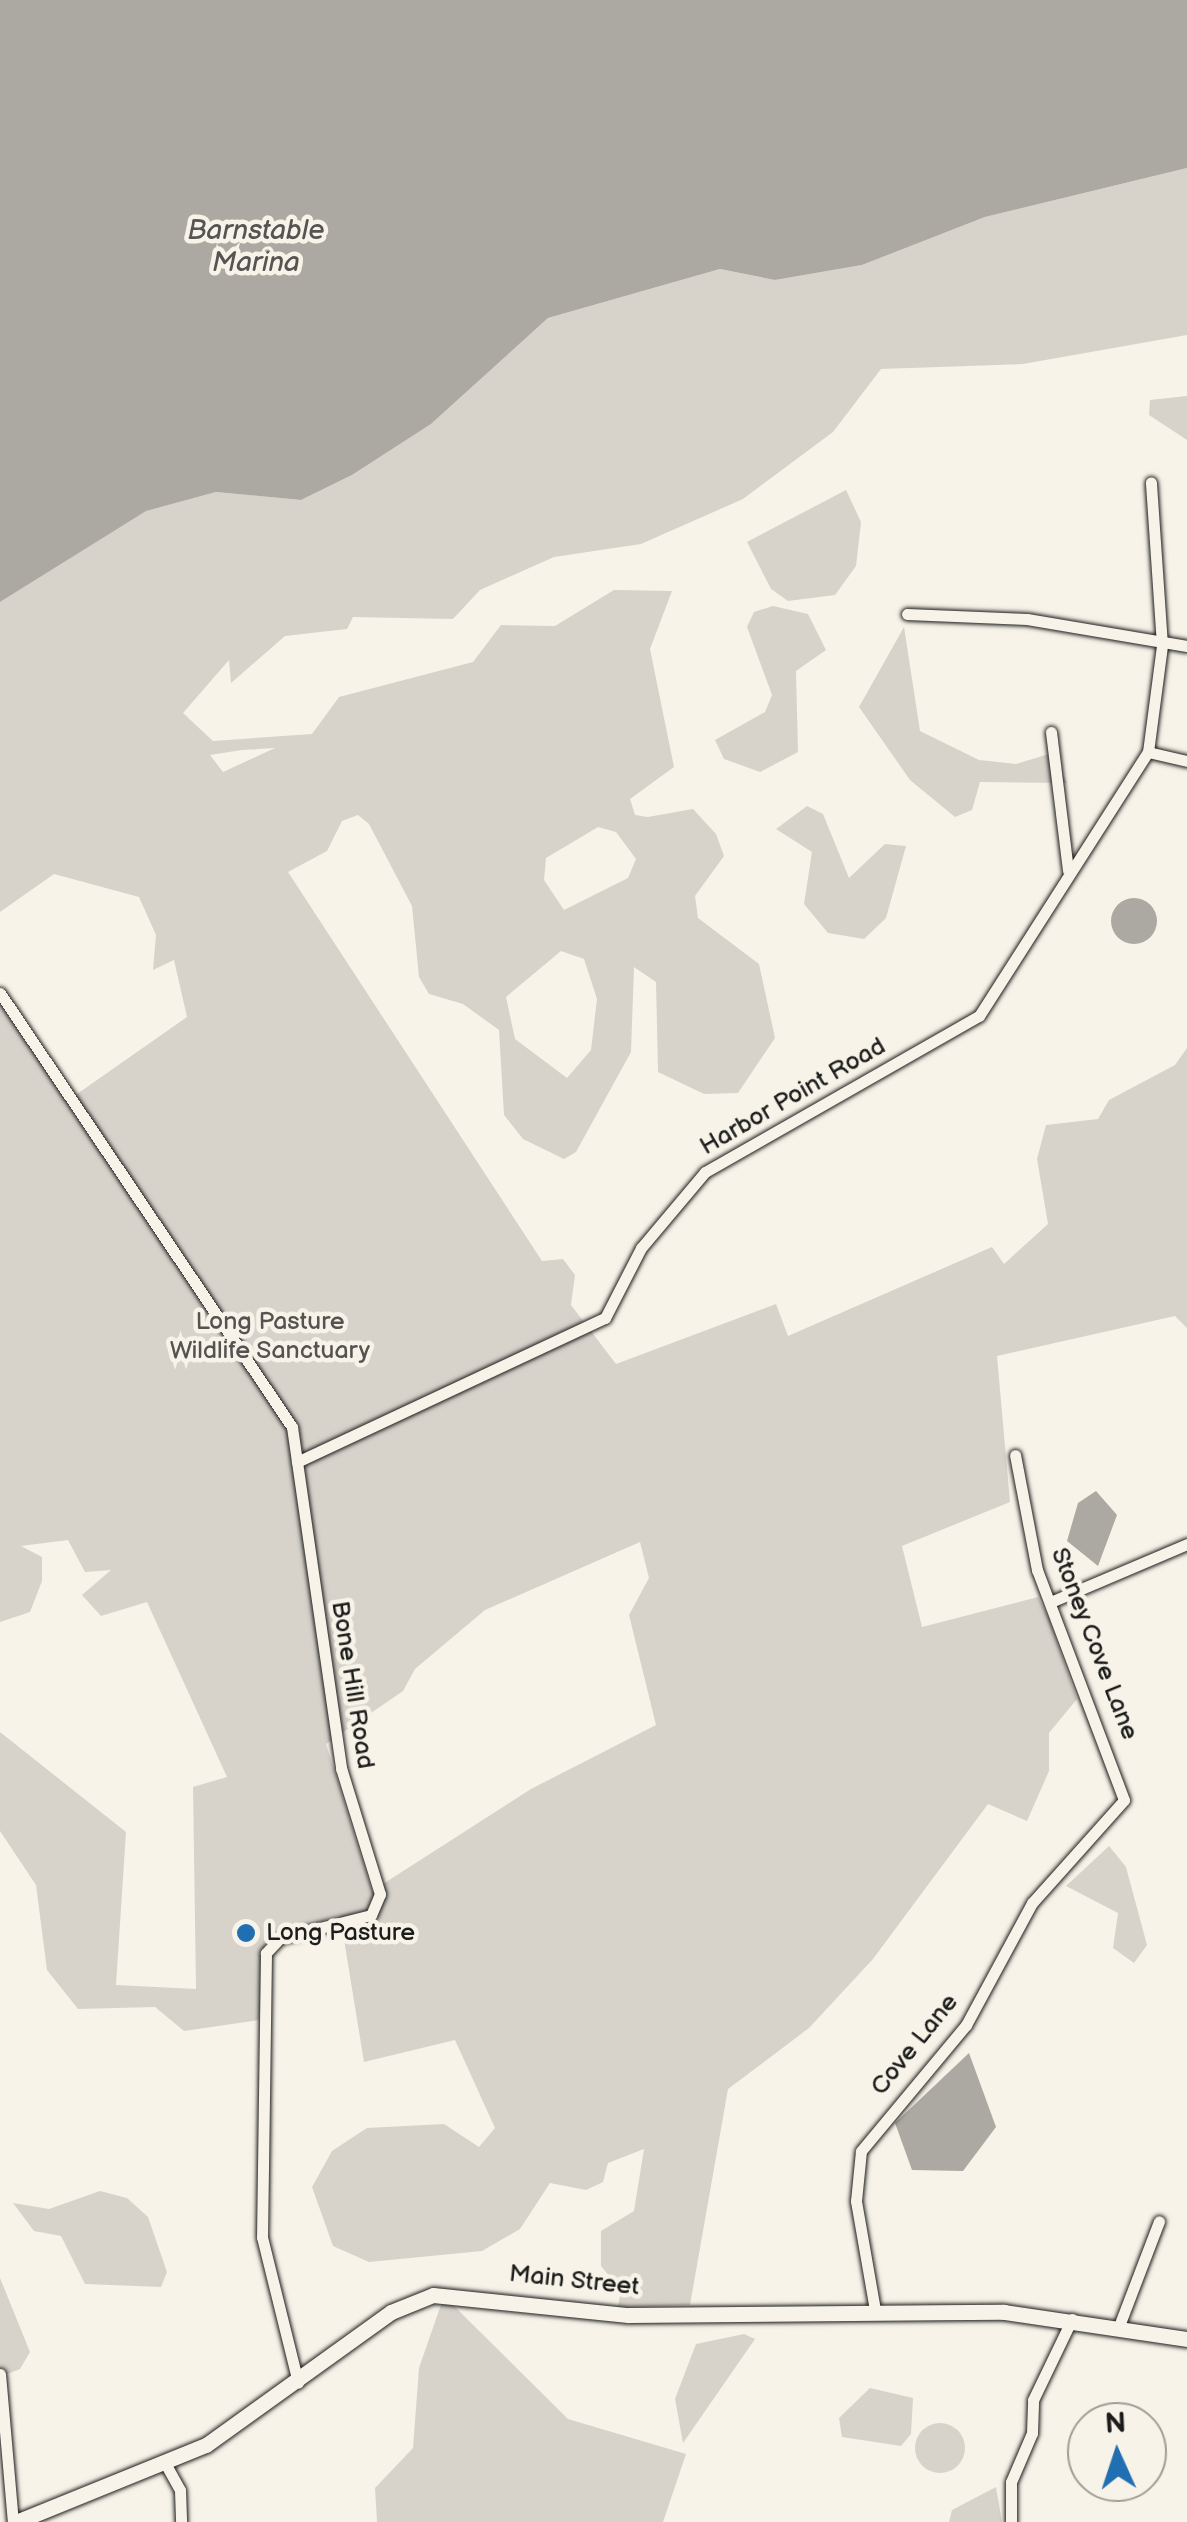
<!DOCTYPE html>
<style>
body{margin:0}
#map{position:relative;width:1187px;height:2522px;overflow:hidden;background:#f7f3e8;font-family:"Balsamiq Sans",sans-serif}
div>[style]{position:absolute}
.green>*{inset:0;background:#d7d3cb}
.round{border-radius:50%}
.water>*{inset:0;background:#aca9a2}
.roads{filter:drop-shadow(0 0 2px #1c1c1c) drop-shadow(0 0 2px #1c1c1c)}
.minor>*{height:11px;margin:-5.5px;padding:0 5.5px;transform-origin:5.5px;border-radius:5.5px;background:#f7f3e8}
.secondary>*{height:15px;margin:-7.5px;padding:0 7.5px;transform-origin:7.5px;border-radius:7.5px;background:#f7f3e8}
.dots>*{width:28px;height:28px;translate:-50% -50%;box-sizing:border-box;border:5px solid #f7f3e8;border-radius:50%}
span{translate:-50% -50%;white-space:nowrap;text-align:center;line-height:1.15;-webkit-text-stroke:9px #f7f3e8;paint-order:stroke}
.street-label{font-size:25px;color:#1c1c1c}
.park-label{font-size:25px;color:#545351}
.poi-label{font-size:25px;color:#1c1c1c}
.left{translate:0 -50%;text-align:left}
.water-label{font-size:28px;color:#565452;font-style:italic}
.north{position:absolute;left:1067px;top:2402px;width:100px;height:100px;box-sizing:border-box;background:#f7f3e8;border:2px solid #9f9d96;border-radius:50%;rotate:357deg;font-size:28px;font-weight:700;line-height:40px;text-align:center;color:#1c1c1c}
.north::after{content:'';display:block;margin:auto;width:35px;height:45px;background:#1f6fb2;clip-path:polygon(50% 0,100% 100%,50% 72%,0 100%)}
</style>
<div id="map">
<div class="green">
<div style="clip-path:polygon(evenodd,1187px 168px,1187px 335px,1023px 364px,881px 369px,833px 432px,743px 499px,641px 544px,554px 557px,480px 590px,453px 619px,353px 617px,347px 629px,285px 636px,231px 683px,229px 660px,183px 713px,213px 741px,312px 734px,339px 697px,473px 662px,501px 625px,555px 626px,614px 590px,672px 591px,650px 649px,674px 767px,630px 799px,635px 815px,648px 817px,693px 809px,716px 834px,724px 856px,695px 896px,698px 918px,759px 964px,775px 1038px,738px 1093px,704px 1094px,658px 1072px,656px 982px,634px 967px,631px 1052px,576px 1152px,564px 1159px,523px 1139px,504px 1115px,499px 1030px,463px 1004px,429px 994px,419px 977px,412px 906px,369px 824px,358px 815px,342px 821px,327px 851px,288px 872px,542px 1261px,563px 1259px,575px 1275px,571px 1305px,616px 1364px,776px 1304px,788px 1336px,992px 1247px,1004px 1264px,1048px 1224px,1037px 1159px,1046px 1125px,1098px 1119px,1109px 1100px,1175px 1065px,1187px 1048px,1187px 1328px,1175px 1316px,997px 1356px,1010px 1502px,902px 1546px,922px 1627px,1038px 1597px,1049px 1619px,1077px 1699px,1049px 1733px,1049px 1771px,1027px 1821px,988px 1804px,873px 1959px,809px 2028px,728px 2089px,690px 2305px,618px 2307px,621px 2290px,601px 2266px,601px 2231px,634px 2211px,644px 2149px,608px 2163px,603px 2182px,586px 2190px,550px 2183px,520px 2229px,482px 2251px,369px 2262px,333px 2246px,312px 2187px,332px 2151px,367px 2128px,444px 2124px,479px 2147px,495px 2128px,455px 2040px,364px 2062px,340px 1915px,265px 1940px,259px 2020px,184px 2031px,155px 2007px,78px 2009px,47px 1970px,36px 1885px,0 1831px,0 1732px,126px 1832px,116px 1985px,196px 1989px,193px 1787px,227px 1777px,147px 1602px,101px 1616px,82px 1595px,111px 1570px,85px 1572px,68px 1540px,21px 1546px,42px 1557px,42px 1581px,30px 1612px,0 1622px,0 1001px,67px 1101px,187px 1017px,174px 960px,153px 970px,156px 935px,139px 897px,54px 874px,0 912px,0 602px,145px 511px,216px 492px,301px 500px,352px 475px,431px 424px,548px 318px,720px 269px,775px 280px,862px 265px,985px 217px,1187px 168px,275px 748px,223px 772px,210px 755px,242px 750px,275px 748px,1187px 168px,598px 827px,616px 832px,636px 859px,628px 878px,564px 910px,544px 880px,546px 858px,598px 827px,1187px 168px,561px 951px,584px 959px,597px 999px,591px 1050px,567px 1078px,515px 1039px,506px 997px,561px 951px,1187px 168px,640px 1542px,649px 1578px,629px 1615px,656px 1725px,531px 1789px,372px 1891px,326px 1744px,403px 1691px,415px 1669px,485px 1610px,640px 1542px)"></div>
<div style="clip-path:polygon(1187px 396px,1187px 440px,1149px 415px,1150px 400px)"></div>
<div style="clip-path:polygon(846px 490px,861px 522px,856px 566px,835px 595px,788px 601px,771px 589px,747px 542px)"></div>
<div style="clip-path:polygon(773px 606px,808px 614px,826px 650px,796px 671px,798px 752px,760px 772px,724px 759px,715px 740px,765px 712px,772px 695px,747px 627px,754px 612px)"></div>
<div style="clip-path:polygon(904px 627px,920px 731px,979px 760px,1016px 764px,1052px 753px,1067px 783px,980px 782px,972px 810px,955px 817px,910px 780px,859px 707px)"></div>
<div style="clip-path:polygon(807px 806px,823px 814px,849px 878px,885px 844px,906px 846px,886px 918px,864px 939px,828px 933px,804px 904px,812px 852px,776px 829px)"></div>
<div style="clip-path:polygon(1109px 1846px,1126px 1867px,1147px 1945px,1134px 1963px,1113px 1948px,1118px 1913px,1066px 1886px)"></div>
<div style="clip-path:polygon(100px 2191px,127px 2198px,148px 2217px,167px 2272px,161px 2287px,85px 2284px,61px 2236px,34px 2231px,13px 2203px,49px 2209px)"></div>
<div style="clip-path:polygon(0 2278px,30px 2352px,20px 2369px,0 2377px)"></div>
<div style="clip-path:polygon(444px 2296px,568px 2419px,686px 2454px,663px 2522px,377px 2522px,375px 2488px,413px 2448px,419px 2368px)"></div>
<div style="clip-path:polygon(744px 2334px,755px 2339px,683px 2443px,675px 2399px,696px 2344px)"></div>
<div style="clip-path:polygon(870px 2388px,913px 2398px,911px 2434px,901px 2446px,842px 2437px,839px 2418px)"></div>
<div class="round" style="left:915px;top:2423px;width:50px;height:50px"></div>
<div style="clip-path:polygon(996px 2487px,1002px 2522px,949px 2522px,952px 2510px)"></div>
</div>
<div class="water">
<div style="clip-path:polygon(0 0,1187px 0,1187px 168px,985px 217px,862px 265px,775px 280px,720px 269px,548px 318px,431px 424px,352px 475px,301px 500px,216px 492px,146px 511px,0 602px)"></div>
<div class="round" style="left:1111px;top:898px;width:46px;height:46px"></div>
<div style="clip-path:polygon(1096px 1491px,1117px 1515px,1098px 1566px,1067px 1541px,1078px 1503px)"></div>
<div style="clip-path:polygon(969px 2053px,996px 2127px,963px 2171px,912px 2170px,895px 2123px)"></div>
</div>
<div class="roads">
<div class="minor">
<div style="left:907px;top:614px;width:120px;rotate:2.4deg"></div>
<div style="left:1027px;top:619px;width:162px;rotate:9.6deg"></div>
<div style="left:1051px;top:732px;width:139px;rotate:83deg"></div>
<div style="left:1148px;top:752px;width:108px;rotate:-82.5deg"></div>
<div style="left:1162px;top:645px;width:163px;rotate:-93.9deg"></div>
<div style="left:0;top:993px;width:523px;rotate:56.07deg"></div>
<div style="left:292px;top:1427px;width:345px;rotate:81.8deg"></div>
<div style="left:341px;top:1768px;width:132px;rotate:72.8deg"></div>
<div style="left:380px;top:1894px;width:23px;rotate:113deg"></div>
<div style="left:371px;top:1915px;width:94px;rotate:165.8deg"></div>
<div style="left:280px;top:1938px;width:21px;rotate:133deg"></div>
<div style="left:266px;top:1953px;width:284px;rotate:90.8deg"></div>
<div style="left:262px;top:2237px;width:150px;rotate:76.1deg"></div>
<div style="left:297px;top:1462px;width:340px;rotate:-25.1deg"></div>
<div style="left:605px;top:1318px;width:79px;rotate:-62.8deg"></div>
<div style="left:641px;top:1248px;width:99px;rotate:-49.9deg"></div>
<div style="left:705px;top:1172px;width:315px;rotate:-29.7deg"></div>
<div style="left:979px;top:1016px;width:313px;rotate:-57.4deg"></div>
<div style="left:1148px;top:752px;width:40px;rotate:13deg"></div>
<div style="left:1053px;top:1601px;width:146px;rotate:-23deg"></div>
<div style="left:875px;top:2310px;width:111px;rotate:-99.9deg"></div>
<div style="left:856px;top:2201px;width:50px;rotate:-84.3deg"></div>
<div style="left:861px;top:2151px;width:164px;rotate:-50.2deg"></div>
<div style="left:966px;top:2025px;width:139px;rotate:-61.6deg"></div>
<div style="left:1032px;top:1903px;width:138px;rotate:-48.2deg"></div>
<div style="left:1124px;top:1800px;width:246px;rotate:-110.7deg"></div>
<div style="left:1037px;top:1570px;width:117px;rotate:-100.8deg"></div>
<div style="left:1119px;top:2326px;width:112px;rotate:-69.1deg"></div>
<div style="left:0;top:2374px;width:149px;rotate:85deg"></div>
<div style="left:165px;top:2463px;width:31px;rotate:61deg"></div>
<div style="left:180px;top:2490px;width:32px;rotate:88deg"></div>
<div style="left:1011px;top:2522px;width:40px;rotate:-90deg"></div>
<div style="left:1011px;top:2482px;width:53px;rotate:-66.8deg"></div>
<div style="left:1032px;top:2433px;width:33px;rotate:-88deg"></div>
<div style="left:1033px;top:2400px;width:90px;rotate:-64.3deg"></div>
</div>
<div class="secondary">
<div style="left:16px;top:2522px;width:205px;rotate:-22.1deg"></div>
<div style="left:206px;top:2445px;width:228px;rotate:-35.7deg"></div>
<div style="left:391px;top:2312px;width:45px;rotate:-22deg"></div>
<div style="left:433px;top:2295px;width:196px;rotate:5.9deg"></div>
<div style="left:628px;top:2315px;width:376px;rotate:-0.5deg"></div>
<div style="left:1004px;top:2312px;width:185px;rotate:8.4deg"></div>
</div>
</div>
<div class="dots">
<div style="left:246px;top:1933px;background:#1f6fb2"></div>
</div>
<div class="street-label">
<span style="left:793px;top:1097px;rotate:-30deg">Harbor Point Road</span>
<span style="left:1094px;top:1644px;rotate:69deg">Stoney Cove Lane</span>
<span style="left:352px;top:1685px;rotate:81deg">Bone Hill Road</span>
<span style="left:915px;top:2045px;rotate:-51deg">Cove Lane</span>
<span style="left:574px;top:2281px;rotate:6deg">Main Street</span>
</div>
<div class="park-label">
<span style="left:270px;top:1337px">Long Pasture<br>Wildlife Sanctuary</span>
</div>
<div class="poi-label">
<span class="left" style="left:266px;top:1933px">Long Pasture</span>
</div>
<div class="water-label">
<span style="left:256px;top:247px">Barnstable<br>Marina</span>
</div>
<div class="north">N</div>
</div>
